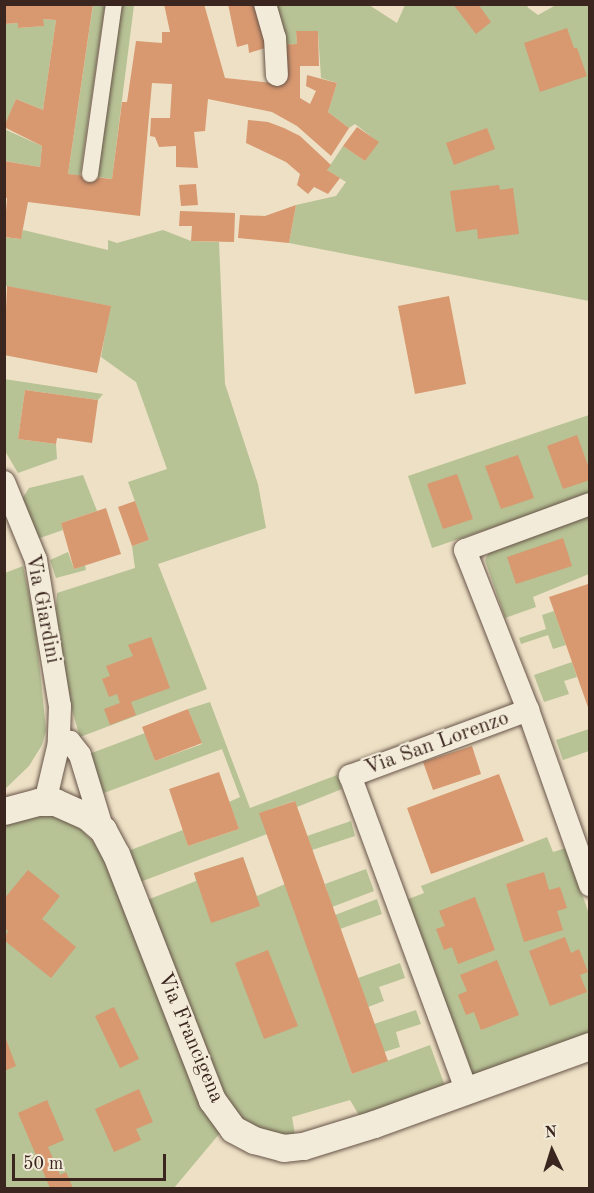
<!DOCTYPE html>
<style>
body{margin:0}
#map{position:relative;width:594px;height:1193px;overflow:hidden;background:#ede0c5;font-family:"Old Standard TT",serif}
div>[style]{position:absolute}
.green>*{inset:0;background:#b7c295}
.building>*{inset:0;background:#d89870}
.roads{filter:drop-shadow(0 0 2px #675448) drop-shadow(0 0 2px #675448)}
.pedestrian>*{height:16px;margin:-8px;padding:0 8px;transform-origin:8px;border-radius:8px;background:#f3ebd9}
.minor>*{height:22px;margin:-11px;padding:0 11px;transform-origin:11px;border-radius:11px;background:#f3ebd9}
.tertiary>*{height:27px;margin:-13.5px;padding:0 13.5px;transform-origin:13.5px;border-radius:13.5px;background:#f3ebd9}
span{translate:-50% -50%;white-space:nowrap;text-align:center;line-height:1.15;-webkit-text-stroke:4.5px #f3ebd9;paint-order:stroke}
.street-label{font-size:21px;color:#3a261f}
.frame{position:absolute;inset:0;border:6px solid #3a261f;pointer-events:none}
.north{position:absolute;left:522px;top:1121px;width:60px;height:60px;-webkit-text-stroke:4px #f3ebd9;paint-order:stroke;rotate:356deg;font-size:16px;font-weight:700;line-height:24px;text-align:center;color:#3a261f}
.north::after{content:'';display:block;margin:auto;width:21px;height:27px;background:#3a261f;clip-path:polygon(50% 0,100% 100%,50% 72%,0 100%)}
.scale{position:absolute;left:12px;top:1154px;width:154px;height:27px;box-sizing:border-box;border:3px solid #3a261f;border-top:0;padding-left:8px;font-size:18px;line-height:21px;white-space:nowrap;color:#3a261f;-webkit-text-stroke:4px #f3ebd9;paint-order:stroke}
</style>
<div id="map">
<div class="green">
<div style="clip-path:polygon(93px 5px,105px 5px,80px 176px,68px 174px)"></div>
<div style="clip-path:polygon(120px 5px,134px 5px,112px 179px,98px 177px)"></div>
<div style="clip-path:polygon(261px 5px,369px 5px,397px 23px,405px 5px,530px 5px,527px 7px,538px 15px,556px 5px,589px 5px,589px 301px,289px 243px,296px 205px,336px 196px,346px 182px,327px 170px,343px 146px,365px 161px,378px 142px,355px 124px,349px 128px,328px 112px,337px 83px,321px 78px,318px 31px,296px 31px,297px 44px,274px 45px)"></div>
<div style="clip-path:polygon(43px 19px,56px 20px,43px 110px,16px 99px,5px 127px,5px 24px,18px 23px,19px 28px,43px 26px)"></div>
<div style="clip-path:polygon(4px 129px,42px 146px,40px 167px,5px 161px)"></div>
<div style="clip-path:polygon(23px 230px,108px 250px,108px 240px,117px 243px,163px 230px,191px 241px,219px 242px,225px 384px,258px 484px,266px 528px,158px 564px,207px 689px,80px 737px,67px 693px,56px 609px,57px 593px,135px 568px,132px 546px,149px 540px,128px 482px,167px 469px,136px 382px,101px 357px,110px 306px,5px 286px,4px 237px,20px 239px)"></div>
<div style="clip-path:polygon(4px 379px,103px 394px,98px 400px,25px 390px,18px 439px,56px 444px,57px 459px,18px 473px,5px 451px)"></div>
<div style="clip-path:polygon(589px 415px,589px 495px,432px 548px,408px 476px)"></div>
<div style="clip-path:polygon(83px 475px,97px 511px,61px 523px,63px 530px,37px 539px,22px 499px,29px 488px)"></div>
<div style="clip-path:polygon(589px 513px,589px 574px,533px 597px,536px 607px,505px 618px,485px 560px,491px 548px)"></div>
<div style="clip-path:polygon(68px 552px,74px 569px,85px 565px,86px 570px,56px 578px,50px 560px)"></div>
<div style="clip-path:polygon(23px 566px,35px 622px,46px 730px,42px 745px,29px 766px,5px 789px,5px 573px)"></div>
<div style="clip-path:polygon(554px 611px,566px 645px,553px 649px,548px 635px,521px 644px,519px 638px,546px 629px,542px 615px)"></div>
<div style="clip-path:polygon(572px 662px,577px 677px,564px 681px,569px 694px,544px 702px,534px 675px)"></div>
<div style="clip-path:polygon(210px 702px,250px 808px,337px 775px,342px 789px,297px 807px,294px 801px,260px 813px,267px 834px,140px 882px,128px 851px,183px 830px,188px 846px,239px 829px,229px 802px,240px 797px,222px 749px,104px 793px,89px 754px,145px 733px,155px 761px,202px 744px,188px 709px)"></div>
<div style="clip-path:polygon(589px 729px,589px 751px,563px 760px,556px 740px)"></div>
<div style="clip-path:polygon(47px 814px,77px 826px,98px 846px,220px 1133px,174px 1188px,5px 1188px,5px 824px,23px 817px)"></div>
<div style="clip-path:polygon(351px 821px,355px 836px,312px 850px,307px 836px)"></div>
<div style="clip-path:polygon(547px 837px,553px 852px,566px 848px,589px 914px,589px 1034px,472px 1078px,406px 900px,424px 893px,421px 886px)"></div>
<div style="clip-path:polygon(243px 857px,257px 896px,285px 884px,352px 1074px,430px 1045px,445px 1086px,360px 1117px,350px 1100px,292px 1117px,295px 1135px,262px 1134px,229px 1110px,147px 900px,196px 881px,194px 873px)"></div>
<div style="clip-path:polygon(366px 869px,374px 891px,332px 907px,325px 884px)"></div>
<div style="clip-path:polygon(377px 899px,382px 914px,340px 929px,335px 915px)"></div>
<div style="clip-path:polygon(400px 963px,405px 978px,379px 987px,384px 1001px,368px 1007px,358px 978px)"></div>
<div style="clip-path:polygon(416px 1010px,421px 1024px,396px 1032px,400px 1047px,384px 1052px,374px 1024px)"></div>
</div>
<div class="building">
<div style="clip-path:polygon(4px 4px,93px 4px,68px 174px,112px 179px,122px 102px,127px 102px,136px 41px,162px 43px,162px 32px,170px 32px,164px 4px,204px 4px,225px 78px,281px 84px,277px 45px,297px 44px,296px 31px,318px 31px,319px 66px,300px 66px,300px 98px,310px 104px,316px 91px,306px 86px,307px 75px,337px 83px,328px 112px,349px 128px,331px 156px,297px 126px,272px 112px,208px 99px,205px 131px,194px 132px,198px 168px,176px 167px,176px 146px,159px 147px,155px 137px,150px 136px,151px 118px,170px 118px,172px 84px,152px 83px,140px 216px,28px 202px,21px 239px,4px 237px,7px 198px,4px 198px,4px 161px,40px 167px,42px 146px,4px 127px,16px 99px,43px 110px,56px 20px,43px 19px,44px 26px,18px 28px,18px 23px,4px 24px)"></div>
<div style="clip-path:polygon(228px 4px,261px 4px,274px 45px,249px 53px,248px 44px,237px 47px)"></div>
<div style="clip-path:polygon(453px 4px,478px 4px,491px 22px,476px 34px)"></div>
<div style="clip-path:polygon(567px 28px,574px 48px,577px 48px,587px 76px,540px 92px,524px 43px)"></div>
<div style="clip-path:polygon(248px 120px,268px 122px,284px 128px,300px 136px,331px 165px,327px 170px,340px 178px,328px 194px,314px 187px,308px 194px,297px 185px,300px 174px,286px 162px,246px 143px)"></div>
<div style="clip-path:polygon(357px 127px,379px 142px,365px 161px,343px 146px)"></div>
<div style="clip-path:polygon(487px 128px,495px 149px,454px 165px,446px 143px)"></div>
<div style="clip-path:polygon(196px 184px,198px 205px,181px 206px,179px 185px)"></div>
<div style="clip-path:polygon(499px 185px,500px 190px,513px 188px,519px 234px,478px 239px,477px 229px,456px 232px,450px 191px)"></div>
<div style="clip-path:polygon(296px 205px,289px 243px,238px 238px,240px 215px,265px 216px)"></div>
<div style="clip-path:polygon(180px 211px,235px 213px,234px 242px,191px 241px,192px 226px,179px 226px)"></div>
<div style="clip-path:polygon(7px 286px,111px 306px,97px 373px,4px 355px)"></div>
<div style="clip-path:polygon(449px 296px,466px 384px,415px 394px,398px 306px)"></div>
<div style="clip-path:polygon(25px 390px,98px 400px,92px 443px,57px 438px,56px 444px,18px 439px)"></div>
<div style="clip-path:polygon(577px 435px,590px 471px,590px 480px,563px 489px,547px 446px)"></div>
<div style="clip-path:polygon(518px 455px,534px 498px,501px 509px,485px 466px)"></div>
<div style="clip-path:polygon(457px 474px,473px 519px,443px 529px,427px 484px)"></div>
<div style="clip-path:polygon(135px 501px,149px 540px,132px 546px,118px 507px)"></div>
<div style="clip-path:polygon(106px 508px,121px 554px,74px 569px,61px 523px)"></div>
<div style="clip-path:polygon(563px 538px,572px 566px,516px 584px,507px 557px)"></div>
<div style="clip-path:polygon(588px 584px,590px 589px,589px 710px,549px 597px)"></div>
<div style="clip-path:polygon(151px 637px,170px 688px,131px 702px,136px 715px,110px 725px,104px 709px,120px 703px,117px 694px,109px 697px,102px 679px,110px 676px,106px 666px,133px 656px,128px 645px)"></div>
<div style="clip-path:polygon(188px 709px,202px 743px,155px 761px,142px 727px)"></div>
<div style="clip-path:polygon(472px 746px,481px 774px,433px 790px,423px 762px)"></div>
<div style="clip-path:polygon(219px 772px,239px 829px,188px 846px,169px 789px)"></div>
<div style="clip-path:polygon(499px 774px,524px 841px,431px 874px,407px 808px)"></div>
<div style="clip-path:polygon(295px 801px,388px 1061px,352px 1074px,259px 813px)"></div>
<div style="clip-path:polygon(243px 857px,260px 906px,211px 923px,194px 873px)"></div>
<div style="clip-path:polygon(28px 870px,60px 896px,42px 919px,76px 947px,51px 978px,4px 940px,8px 931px,4px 927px,4px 899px)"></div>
<div style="clip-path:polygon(544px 872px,549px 890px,560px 887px,567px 908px,557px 911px,563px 930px,524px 942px,506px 884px)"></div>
<div style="clip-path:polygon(475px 897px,495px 950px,458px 964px,452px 947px,444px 950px,436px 929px,445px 926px,439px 911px)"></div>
<div style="clip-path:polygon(565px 937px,571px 953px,579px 949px,588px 972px,580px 975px,587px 992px,550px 1006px,529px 951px)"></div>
<div style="clip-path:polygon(268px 950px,298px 1026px,264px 1039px,235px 963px)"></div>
<div style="clip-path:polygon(497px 960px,519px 1015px,481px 1030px,474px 1012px,466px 1015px,458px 995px,467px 991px,460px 975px)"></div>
<div style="clip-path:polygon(114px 1007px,139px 1059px,120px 1068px,95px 1016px)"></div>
<div style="clip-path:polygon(4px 1034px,16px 1066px,4px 1071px)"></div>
<div style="clip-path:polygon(139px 1089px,153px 1122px,136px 1129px,141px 1140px,114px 1152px,95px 1109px)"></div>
<div style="clip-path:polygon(47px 1100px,64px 1140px,48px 1147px,60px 1175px,66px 1172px,73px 1188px,50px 1188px,18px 1113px)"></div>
</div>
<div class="roads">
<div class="pedestrian">
<div style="left:90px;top:174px;width:172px;rotate:-82deg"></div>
</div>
<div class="minor">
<div style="left:265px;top:4px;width:35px;rotate:74deg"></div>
<div style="left:275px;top:38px;width:37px;rotate:87deg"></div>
<div style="left:4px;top:482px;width:84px;rotate:67.7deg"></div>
<div style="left:36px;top:560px;width:148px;rotate:80.7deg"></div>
<div style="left:60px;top:706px;width:37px;rotate:92deg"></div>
<div style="left:59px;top:743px;width:61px;rotate:103.3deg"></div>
<div style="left:528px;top:710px;width:172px;rotate:-111.5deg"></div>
<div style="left:465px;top:550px;width:133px;rotate:-20.2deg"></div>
<div style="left:60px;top:740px;width:10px;rotate:11deg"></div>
<div style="left:70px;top:742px;width:16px;rotate:52deg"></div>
<div style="left:80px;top:755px;width:78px;rotate:73deg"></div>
<div style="left:466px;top:1089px;width:334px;rotate:-110.3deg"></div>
<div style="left:350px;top:776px;width:190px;rotate:-20.3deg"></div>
<div style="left:528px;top:710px;width:186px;rotate:70.5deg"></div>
</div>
<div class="tertiary">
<div style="left:4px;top:811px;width:35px;rotate:-15deg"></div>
<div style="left:38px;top:802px;width:17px"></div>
<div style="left:55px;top:802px;width:35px;rotate:24deg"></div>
<div style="left:87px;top:816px;width:21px;rotate:41deg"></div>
<div style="left:103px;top:830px;width:27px;rotate:62deg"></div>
<div style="left:116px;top:854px;width:264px;rotate:68.7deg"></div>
<div style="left:212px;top:1100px;width:36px;rotate:54deg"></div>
<div style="left:233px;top:1129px;width:24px;rotate:28deg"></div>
<div style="left:254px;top:1140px;width:30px;rotate:15deg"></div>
<div style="left:283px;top:1148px;width:20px;rotate:-6deg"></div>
<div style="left:303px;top:1146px;width:74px;rotate:-17.2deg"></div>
<div style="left:374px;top:1124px;width:230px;rotate:-19.9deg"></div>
</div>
</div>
<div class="street-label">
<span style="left:42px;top:609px;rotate:79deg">Via Giardini</span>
<span style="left:437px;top:744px;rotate:-20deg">Via San Lorenzo</span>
<span style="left:190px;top:1038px;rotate:67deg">Via Francigena</span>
</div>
<div class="frame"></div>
<div class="north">N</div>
<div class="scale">50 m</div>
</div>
